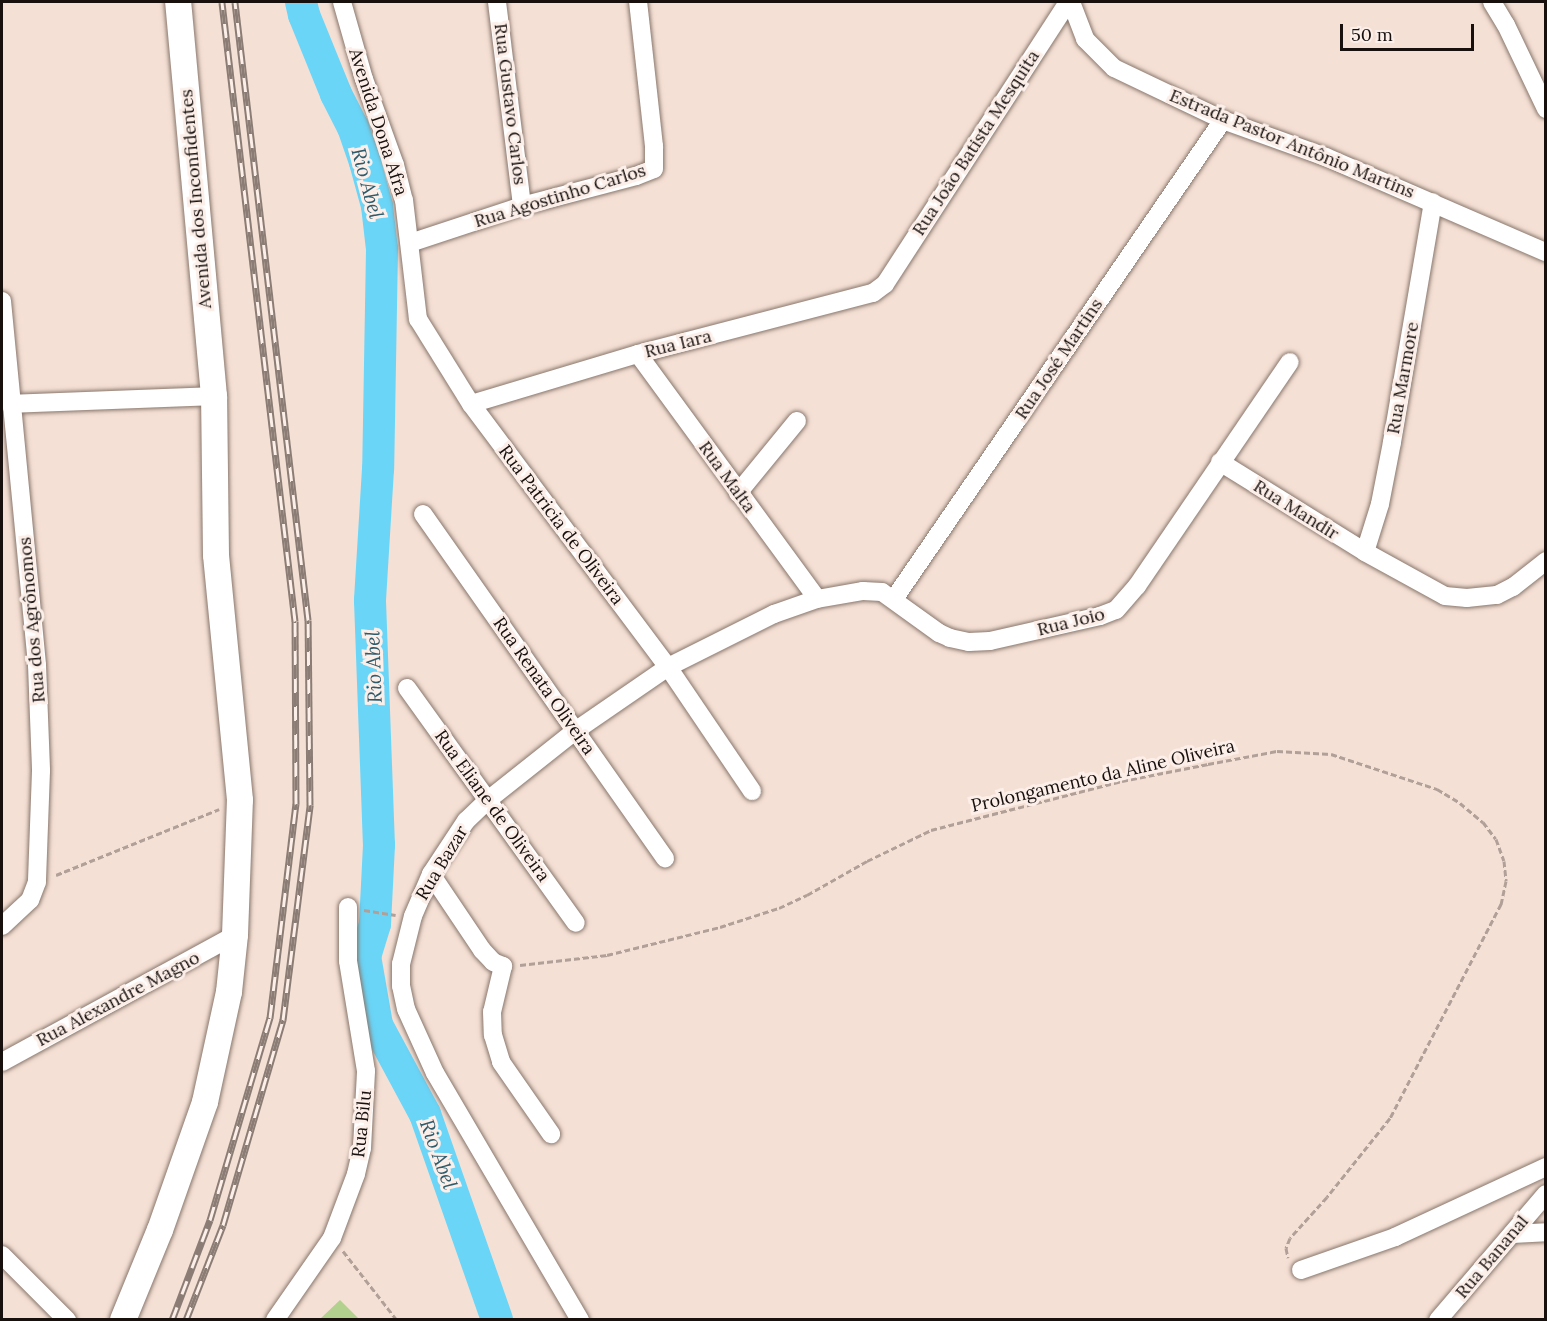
<!DOCTYPE html>
<meta charset="utf-8">
<style>
body{margin:0}
#map{position:relative;width:1547px;height:1321px;overflow:hidden;background:#f5e0d5;font-family:Lora,serif}
div>[style]{position:absolute}
.green>*{inset:0;background:#b2d08e}
.river>*{height:32px;margin:-16px;padding:0 16px;transform-origin:16px;border-radius:16px;background:#6ad5f7}
.path>*{height:3px;margin-top:-1.5px;transform-origin:0;background:repeating-linear-gradient(90deg,#b1a098 0 6px,transparent 0 9px)}
.roads{filter:drop-shadow(0 0 2px #89766c) drop-shadow(0 0 2px #89766c)}
.street>*{height:18px;margin:-9px;padding:0 9px;transform-origin:9px;border-radius:9px;background:#fff}
.secondary>*{height:26px;margin:-13px;padding:0 13px;transform-origin:13px;border-radius:13px;background:#fff}
.rail>*{height:7px;margin-top:-3.5px;transform-origin:0;background:repeating-linear-gradient(90deg,#fcefe9 0 14px,#8b7d75 0 28px);box-sizing:border-box;border-block:2px solid #8b7d75}
span{translate:-50% -50%;white-space:nowrap;text-align:center;line-height:1.15;-webkit-text-stroke:6px #fcefe9;paint-order:stroke}
.street-label{font-size:18px;color:#17100d}
.water-label{font-size:20px;color:#2e5b6b;font-style:italic}
.frame{position:absolute;inset:0;border:3px solid #17100d;pointer-events:none}
.scale{position:absolute;left:1340px;top:24px;width:134px;height:27px;box-sizing:border-box;border:3px solid #17100d;border-top:0;padding-left:8px;font-size:18px;line-height:21px;white-space:nowrap;color:#17100d;-webkit-text-stroke:4px #fcefe9;paint-order:stroke}
</style>
<div id="map">
<div class="green">
<div style="clip-path:polygon(340px 1300px,359px 1319px,320px 1319px)"></div>
</div>
<div class="river">
<div style="left:301px;top:2px;width:13px;rotate:77deg"></div>
<div style="left:304px;top:15px;width:85px;rotate:67.9deg"></div>
<div style="left:336px;top:94px;width:37px;rotate:63deg"></div>
<div style="left:353px;top:127px;width:37px;rotate:71deg"></div>
<div style="left:365px;top:162px;width:46px;rotate:74.7deg"></div>
<div style="left:377px;top:206px;width:43px;rotate:83.4deg"></div>
<div style="left:382px;top:249px;width:220px;rotate:91deg"></div>
<div style="left:378px;top:469px;width:132px;rotate:93.5deg"></div>
<div style="left:370px;top:601px;width:244px;rotate:87.9deg"></div>
<div style="left:379px;top:845px;width:79px;rotate:92.9deg"></div>
<div style="left:375px;top:924px;width:34px;rotate:107deg"></div>
<div style="left:365px;top:956px;width:70px;rotate:80.1deg"></div>
<div style="left:377px;top:1025px;width:101px;rotate:61.7deg"></div>
<div style="left:425px;top:1114px;width:218px;rotate:70.7deg"></div>
</div>
<div class="path">
<div style="left:56px;top:875px;width:176px;rotate:-22deg"></div>
<div style="left:364px;top:910px;width:32px;rotate:9deg"></div>
<div style="left:520px;top:965px;width:88px;rotate:-6.6deg"></div>
<div style="left:607px;top:955px;width:116px;rotate:-13.9deg"></div>
<div style="left:720px;top:927px;width:62px;rotate:-17.9deg"></div>
<div style="left:779px;top:908px;width:31px;rotate:-25deg"></div>
<div style="left:807px;top:895px;width:69px;rotate:-29.5deg"></div>
<div style="left:867px;top:861px;width:71px;rotate:-25.8deg"></div>
<div style="left:931px;top:830px;width:197px;rotate:-14.4deg"></div>
<div style="left:1122px;top:781px;width:88px;rotate:-11.2deg"></div>
<div style="left:1208px;top:764px;width:70px;rotate:-10.7deg"></div>
<div style="left:1277px;top:751px;width:54px;rotate:3.2deg"></div>
<div style="left:1331px;top:754px;width:112px;rotate:18.3deg"></div>
<div style="left:1437px;top:789px;width:27px;rotate:31deg"></div>
<div style="left:1460px;top:803px;width:30px;rotate:40deg"></div>
<div style="left:1483px;top:822px;width:21px;rotate:53deg"></div>
<div style="left:1496px;top:839px;width:23px;rotate:70deg"></div>
<div style="left:1504px;top:861px;width:20px;rotate:84deg"></div>
<div style="left:1506px;top:881px;width:24px;rotate:102deg"></div>
<div style="left:1501px;top:904px;width:241px;rotate:117.4deg"></div>
<div style="left:1390px;top:1118px;width:101px;rotate:128.6deg"></div>
<div style="left:1327px;top:1197px;width:55px;rotate:132.1deg"></div>
<div style="left:1290px;top:1238px;width:11px;rotate:112deg"></div>
<div style="left:1286px;top:1248px;width:10px;rotate:79deg"></div>
<div style="left:343px;top:1251px;width:88px;rotate:52deg"></div>
</div>
<div class="roads">
<div class="street">
<div style="left:342px;top:2px;width:80px;rotate:74.1deg"></div>
<div style="left:364px;top:79px;width:91px;rotate:70.2deg"></div>
<div style="left:395px;top:165px;width:36px;rotate:76deg"></div>
<div style="left:404px;top:200px;width:120px;rotate:83.3deg"></div>
<div style="left:418px;top:319px;width:100px;rotate:58.1deg"></div>
<div style="left:471px;top:404px;width:329px;rotate:53.2deg"></div>
<div style="left:668px;top:667px;width:150px;rotate:55.9deg"></div>
<div style="left:497px;top:2px;width:206px;rotate:83deg"></div>
<div style="left:1071px;top:2px;width:40px;rotate:69deg"></div>
<div style="left:1085px;top:39px;width:41px;rotate:45deg"></div>
<div style="left:1114px;top:68px;width:121px;rotate:25.5deg"></div>
<div style="left:1223px;top:120px;width:109px;rotate:19.8deg"></div>
<div style="left:1326px;top:157px;width:240px;rotate:23.4deg"></div>
<div style="left:1492px;top:2px;width:27px;rotate:59deg"></div>
<div style="left:1506px;top:25px;width:93px;rotate:64.5deg"></div>
<div style="left:410px;top:243px;width:118px;rotate:-18.3deg"></div>
<div style="left:522px;top:206px;width:118px;rotate:-14.7deg"></div>
<div style="left:636px;top:176px;width:19px;rotate:-21deg"></div>
<div style="left:654px;top:169px;width:23px;rotate:-90deg"></div>
<div style="left:654px;top:146px;width:145px;rotate:-96.3deg"></div>
<div style="left:2px;top:301px;width:366px;rotate:84.5deg"></div>
<div style="left:37px;top:665px;width:106px;rotate:87.8deg"></div>
<div style="left:41px;top:771px;width:111px;rotate:92.1deg"></div>
<div style="left:37px;top:882px;width:19px;rotate:111deg"></div>
<div style="left:30px;top:900px;width:38px;rotate:137deg"></div>
<div style="left:638px;top:354px;width:303px;rotate:53.8deg"></div>
<div style="left:10px;top:404px;width:204px;rotate:-2.2deg"></div>
<div style="left:471px;top:404px;width:174px;rotate:-16.7deg"></div>
<div style="left:638px;top:354px;width:243px;rotate:-14.6deg"></div>
<div style="left:873px;top:293px;width:15px;rotate:-37deg"></div>
<div style="left:885px;top:284px;width:336px;rotate:-57deg"></div>
<div style="left:1220px;top:462px;width:171px;rotate:31.8deg"></div>
<div style="left:1365px;top:552px;width:91px;rotate:28.8deg"></div>
<div style="left:1445px;top:596px;width:22px;rotate:5deg"></div>
<div style="left:1467px;top:598px;width:30px;rotate:-6deg"></div>
<div style="left:1497px;top:595px;width:18px;rotate:-27deg"></div>
<div style="left:1513px;top:587px;width:42px;rotate:-38.2deg"></div>
<div style="left:738px;top:493px;width:93px;rotate:-50.7deg"></div>
<div style="left:423px;top:514px;width:421px;rotate:54.9deg"></div>
<div style="left:1365px;top:552px;width:50px;rotate:-72.6deg"></div>
<div style="left:1380px;top:504px;width:63px;rotate:-79deg"></div>
<div style="left:1392px;top:442px;width:243px;rotate:-80.3deg"></div>
<div style="left:894px;top:599px;width:581px;rotate:-55.52deg"></div>
<div style="left:407px;top:688px;width:289px;rotate:54.3deg"></div>
<div style="left:431px;top:874px;width:92px;rotate:56.1deg"></div>
<div style="left:482px;top:950px;width:16px;rotate:47deg"></div>
<div style="left:493px;top:962px;width:11px;rotate:22deg"></div>
<div style="left:503px;top:966px;width:47px;rotate:103.4deg"></div>
<div style="left:492px;top:1012px;width:23px;rotate:88deg"></div>
<div style="left:493px;top:1035px;width:28px;rotate:73deg"></div>
<div style="left:501px;top:1062px;width:88px;rotate:55.2deg"></div>
<div style="left:2px;top:1062px;width:265px;rotate:-28.6deg"></div>
<div style="left:1512px;top:1234px;width:34px;rotate:-3deg"></div>
<div style="left:2px;top:1255px;width:92px;rotate:45deg"></div>
<div style="left:1301px;top:1270px;width:100px;rotate:-19.3deg"></div>
<div style="left:1395px;top:1237px;width:166px;rotate:-24.9deg"></div>
<div style="left:275px;top:1320px;width:100px;rotate:-55.2deg"></div>
<div style="left:332px;top:1238px;width:68px;rotate:-69.4deg"></div>
<div style="left:356px;top:1174px;width:27px;rotate:-77deg"></div>
<div style="left:362px;top:1148px;width:77px;rotate:-87deg"></div>
<div style="left:366px;top:1071px;width:111px;rotate:-99.3deg"></div>
<div style="left:348px;top:961px;width:54px;rotate:-90deg"></div>
<div style="left:580px;top:1320px;width:286px;rotate:-120.4deg"></div>
<div style="left:435px;top:1073px;width:70px;rotate:-114.4deg"></div>
<div style="left:406px;top:1009px;width:24px;rotate:-102deg"></div>
<div style="left:401px;top:986px;width:22px;rotate:-90deg"></div>
<div style="left:401px;top:964px;width:49px;rotate:-76deg"></div>
<div style="left:413px;top:916px;width:46px;rotate:-66.8deg"></div>
<div style="left:431px;top:874px;width:64px;rotate:-56.6deg"></div>
<div style="left:466px;top:821px;width:30px;rotate:-44deg"></div>
<div style="left:488px;top:800px;width:111px;rotate:-38.4deg"></div>
<div style="left:575px;top:731px;width:113px;rotate:-34.5deg"></div>
<div style="left:668px;top:667px;width:119px;rotate:-26.6deg"></div>
<div style="left:774px;top:614px;width:46px;rotate:-19.2deg"></div>
<div style="left:817px;top:599px;width:47px;rotate:-9.9deg"></div>
<div style="left:863px;top:591px;width:19px;rotate:3deg"></div>
<div style="left:882px;top:592px;width:70px;rotate:35.7deg"></div>
<div style="left:939px;top:633px;width:12px;rotate:24deg"></div>
<div style="left:950px;top:638px;width:19px;rotate:12deg"></div>
<div style="left:969px;top:642px;width:21px;rotate:-3deg"></div>
<div style="left:990px;top:641px;width:113px;rotate:-12.8deg"></div>
<div style="left:1100px;top:616px;width:17px;rotate:-21deg"></div>
<div style="left:1116px;top:610px;width:32px;rotate:-49deg"></div>
<div style="left:1137px;top:586px;width:271px;rotate:-55.7deg"></div>
<div style="left:1438px;top:1320px;width:166px;rotate:-49.4deg"></div>
</div>
<div class="secondary">
<div style="left:123px;top:1320px;width:97px;rotate:-67.7deg"></div>
<div style="left:160px;top:1230px;width:136px;rotate:-70.6deg"></div>
<div style="left:205px;top:1102px;width:113px;rotate:-77.7deg"></div>
<div style="left:229px;top:992px;width:57px;rotate:-84deg"></div>
<div style="left:235px;top:935px;width:135px;rotate:-87.9deg"></div>
<div style="left:240px;top:800px;width:246px;rotate:-95.6deg"></div>
<div style="left:216px;top:555px;width:159px;rotate:-90.7deg"></div>
<div style="left:214px;top:396px;width:396px;rotate:-95.2deg"></div>
</div>
</div>
<div class="rail">
<div style="left:172px;top:1320px;width:107px;rotate:-69.2deg"></div>
<div style="left:210px;top:1220px;width:211px;rotate:-73.5deg"></div>
<div style="left:270px;top:1018px;width:216px;rotate:-83.1deg"></div>
<div style="left:296px;top:804px;width:183px;rotate:-90.3deg"></div>
<div style="left:295px;top:621px;width:623px;rotate:-96.73deg"></div>
<div style="left:186px;top:1320px;width:102px;rotate:-68.7deg"></div>
<div style="left:223px;top:1225px;width:214px;rotate:-73.7deg"></div>
<div style="left:283px;top:1020px;width:217px;rotate:-82.8deg"></div>
<div style="left:310px;top:805px;width:185px;rotate:-90.6deg"></div>
<div style="left:308px;top:620px;width:622px;rotate:-96.74deg"></div>
</div>
<div class="street-label">
<span style="left:510px;top:104px;rotate:83deg">Rua Gustavo Carlos</span>
<span style="left:378px;top:122px;rotate:72deg">Avenida Dona Afra</span>
<span style="left:976px;top:143px;rotate:-57deg">Rua João Batista Mesquita</span>
<span style="left:1292px;top:144px;rotate:22deg">Estrada Pastor Antônio Martins</span>
<span style="left:560px;top:196px;rotate:-17deg">Rua Agostinho Carlos</span>
<span style="left:196px;top:199px;rotate:-95deg">Avenida dos Inconfidentes</span>
<span style="left:678px;top:344px;rotate:-14deg">Rua Iara</span>
<span style="left:1059px;top:359px;rotate:-56deg">Rua José Martins</span>
<span style="left:1403px;top:378px;rotate:-80deg">Rua Marmore</span>
<span style="left:727px;top:477px;rotate:54deg">Rua Malta</span>
<span style="left:1296px;top:510px;rotate:32deg">Rua Mandir</span>
<span style="left:561px;top:525px;rotate:53deg">Rua Patricia de Oliveira</span>
<span style="left:32px;top:620px;rotate:-95deg">Rua dos Agrônomos</span>
<span style="left:1071px;top:622px;rotate:-14deg">Rua Joio</span>
<span style="left:544px;top:686px;rotate:55deg">Rua Renata Oliveira</span>
<span style="left:1103px;top:776px;rotate:-13deg">Prolongamento da Aline Oliveira</span>
<span style="left:492px;top:806px;rotate:54deg">Rua Eliane de Oliveira</span>
<span style="left:442px;top:863px;rotate:-59deg">Rua Bazar</span>
<span style="left:118px;top:999px;rotate:-28deg">Rua Alexandre Magno</span>
<span style="left:362px;top:1124px;rotate:-84deg">Rua Bilu</span>
<span style="left:1492px;top:1257px;rotate:-50deg">Rua Bananal</span>
</div>
<div class="water-label">
<span style="left:368px;top:183px;rotate:75deg">Rio Abel</span>
<span style="left:373px;top:667px;rotate:-92deg">Rio Abel</span>
<span style="left:439px;top:1154px;rotate:70deg">Rio Abel</span>
</div>
<div class="frame"></div>
<div class="scale">50 m</div>
</div>
